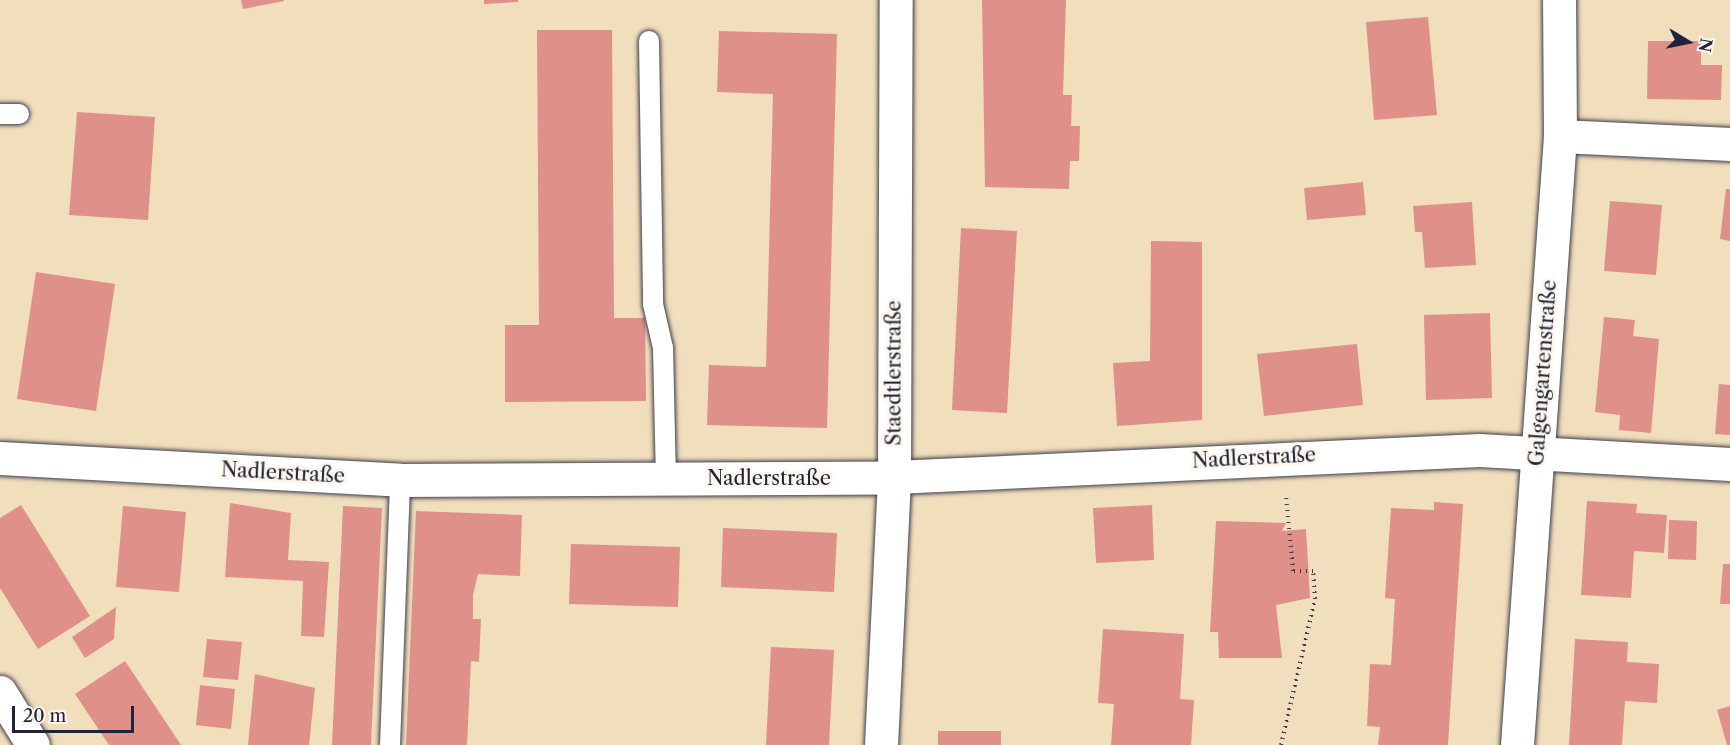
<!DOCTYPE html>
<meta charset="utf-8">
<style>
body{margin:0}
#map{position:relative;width:1730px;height:745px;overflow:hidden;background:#f0debc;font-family:"Libre Caslon Text",serif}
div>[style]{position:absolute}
.building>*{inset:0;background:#df9088}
.path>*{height:4px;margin-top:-2px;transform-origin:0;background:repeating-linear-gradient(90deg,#413e4e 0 1.5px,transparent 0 6px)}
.roads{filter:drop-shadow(0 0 2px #413e4e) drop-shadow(0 0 2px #413e4e)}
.lane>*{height:20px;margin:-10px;padding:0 10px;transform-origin:10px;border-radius:10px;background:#fff}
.street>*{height:33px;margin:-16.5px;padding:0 16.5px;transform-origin:16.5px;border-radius:16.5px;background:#fff}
.secondary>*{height:33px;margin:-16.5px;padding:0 16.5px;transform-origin:16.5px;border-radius:16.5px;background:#fff}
span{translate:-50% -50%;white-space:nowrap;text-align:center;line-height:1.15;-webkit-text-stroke:6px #fbf7ec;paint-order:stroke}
.street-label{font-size:20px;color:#22223b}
.north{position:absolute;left:1658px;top:12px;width:60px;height:60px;-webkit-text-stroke:4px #fbf7ec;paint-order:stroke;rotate:100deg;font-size:16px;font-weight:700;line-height:24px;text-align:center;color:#22223b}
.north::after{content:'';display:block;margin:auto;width:21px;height:27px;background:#22223b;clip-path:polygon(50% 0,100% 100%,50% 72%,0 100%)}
.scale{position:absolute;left:12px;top:706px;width:122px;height:27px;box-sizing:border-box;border:3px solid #22223b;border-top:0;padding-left:8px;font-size:18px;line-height:21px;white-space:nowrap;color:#22223b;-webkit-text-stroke:4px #fbf7ec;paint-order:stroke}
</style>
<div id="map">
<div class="building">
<div style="clip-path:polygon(241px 0,284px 0,284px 1px,243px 9px)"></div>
<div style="clip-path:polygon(484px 0,518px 0,518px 2px,484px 4px)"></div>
<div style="clip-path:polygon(982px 0,1066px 0,1063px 95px,1072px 95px,1071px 126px,1080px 126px,1079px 161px,1070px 161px,1069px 189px,985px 187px)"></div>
<div style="clip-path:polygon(1428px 17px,1437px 115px,1374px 120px,1366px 22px)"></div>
<div style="clip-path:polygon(537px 30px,612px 30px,614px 318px,645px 318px,646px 401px,505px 402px,505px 325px,539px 325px)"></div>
<div style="clip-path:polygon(719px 31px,837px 34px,827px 428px,707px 425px,709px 365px,766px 367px,773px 94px,717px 92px)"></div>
<div style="clip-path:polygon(1648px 41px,1701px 41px,1701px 65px,1722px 65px,1721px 100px,1647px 99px)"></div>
<div style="clip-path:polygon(77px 112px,155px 117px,148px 220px,69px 215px)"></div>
<div style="clip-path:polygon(1363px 182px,1366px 215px,1307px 220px,1304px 188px)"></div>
<div style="clip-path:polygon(1726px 189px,1730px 189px,1730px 241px,1720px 239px)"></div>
<div style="clip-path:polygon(1610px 201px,1662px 205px,1656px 275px,1604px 271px)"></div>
<div style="clip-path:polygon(1472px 202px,1476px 265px,1425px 268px,1422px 232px,1415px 232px,1413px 206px)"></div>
<div style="clip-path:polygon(961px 228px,1017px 231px,1007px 413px,952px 410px)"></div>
<div style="clip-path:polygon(1151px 241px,1202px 242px,1202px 420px,1117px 426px,1113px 363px,1150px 361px)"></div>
<div style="clip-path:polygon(36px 272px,115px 284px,96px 411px,17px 399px)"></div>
<div style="clip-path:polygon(1490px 313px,1492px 398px,1426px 400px,1424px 315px)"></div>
<div style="clip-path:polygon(1604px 317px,1635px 320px,1633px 336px,1659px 339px,1651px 433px,1619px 430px,1620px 415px,1595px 412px)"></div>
<div style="clip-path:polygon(1357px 344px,1363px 405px,1264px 416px,1257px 354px)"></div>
<div style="clip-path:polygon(1719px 384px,1730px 385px,1730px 435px,1715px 434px)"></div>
<div style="clip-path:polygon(1587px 501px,1637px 504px,1636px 513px,1667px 515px,1664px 553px,1634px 551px,1631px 598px,1581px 595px)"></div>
<div style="clip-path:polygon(1434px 502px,1463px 504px,1448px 745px,1378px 745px,1380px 727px,1367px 726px,1370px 664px,1391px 665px,1395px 599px,1385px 598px,1391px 508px,1434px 510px)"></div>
<div style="clip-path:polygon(230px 503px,291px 513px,288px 560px,329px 562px,324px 637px,301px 636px,303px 581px,225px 577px)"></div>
<div style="clip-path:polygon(21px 505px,90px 616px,38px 649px,0 588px,0 518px)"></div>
<div style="clip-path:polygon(1152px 505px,1154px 560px,1096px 563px,1093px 508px)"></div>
<div style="clip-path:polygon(123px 506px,186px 512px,179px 592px,116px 587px)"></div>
<div style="clip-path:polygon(343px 506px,382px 508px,371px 745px,332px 745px)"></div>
<div style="clip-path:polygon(416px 511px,522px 515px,520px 576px,478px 574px,473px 595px,473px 619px,481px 619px,479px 662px,471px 661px,467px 745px,406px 745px)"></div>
<div style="clip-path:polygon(1669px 520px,1697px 521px,1696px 560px,1668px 559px)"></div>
<div style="clip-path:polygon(1216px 521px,1286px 523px,1282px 531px,1306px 529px,1310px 598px,1276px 605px,1282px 658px,1219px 658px,1218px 632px,1210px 632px)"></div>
<div style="clip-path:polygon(723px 528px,837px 533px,834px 592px,721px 587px)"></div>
<div style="clip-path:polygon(571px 544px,680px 547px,678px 607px,569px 604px)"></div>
<div style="clip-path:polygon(1723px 564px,1730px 564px,1730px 604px,1720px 604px)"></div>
<div style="clip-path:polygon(116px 607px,114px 639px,85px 658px,72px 637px)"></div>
<div style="clip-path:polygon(1103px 629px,1184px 634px,1180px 699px,1194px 700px,1191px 745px,1111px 745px,1114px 704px,1098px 703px)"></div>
<div style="clip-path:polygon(207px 639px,242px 642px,238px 680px,203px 677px)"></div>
<div style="clip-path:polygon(1575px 639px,1628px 642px,1627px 662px,1659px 664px,1657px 703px,1625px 701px,1622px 745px,1569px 745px)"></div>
<div style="clip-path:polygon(771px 647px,834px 650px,829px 745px,766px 745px)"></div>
<div style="clip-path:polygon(125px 661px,181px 745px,109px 745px,75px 694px)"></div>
<div style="clip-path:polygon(255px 674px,315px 688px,309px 745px,248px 745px)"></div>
<div style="clip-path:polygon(200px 685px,235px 689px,231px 729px,196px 725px)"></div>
<div style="clip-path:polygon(1730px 706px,1730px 745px,1727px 745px,1717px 710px)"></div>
<div style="clip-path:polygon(938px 731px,1001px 731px,1001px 745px,938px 745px)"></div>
</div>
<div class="path">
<div style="left:1281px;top:745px;width:150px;rotate:-76.9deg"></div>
<div style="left:1315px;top:599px;width:28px;rotate:-94deg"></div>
<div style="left:1313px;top:571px;width:20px;rotate:180deg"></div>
<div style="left:1293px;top:571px;width:75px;rotate:-95.3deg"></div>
</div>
<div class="roads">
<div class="lane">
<div style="left:649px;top:41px;width:263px;rotate:89.1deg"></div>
<div style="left:653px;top:304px;width:45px;rotate:77.2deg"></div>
<div style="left:663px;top:348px;width:130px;rotate:88.7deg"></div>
<div style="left:0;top:114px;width:19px"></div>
<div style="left:390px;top:745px;width:265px;rotate:-87.8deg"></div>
</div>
<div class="street">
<div style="left:1560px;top:136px;width:170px;rotate:2.7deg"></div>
<div style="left:0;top:458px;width:401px;rotate:3.1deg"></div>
<div style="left:400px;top:480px;width:494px;rotate:-0.3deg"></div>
<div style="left:894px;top:477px;width:586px;rotate:-2.64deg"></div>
<div style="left:1479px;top:450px;width:251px;rotate:3.2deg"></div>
<div style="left:1517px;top:745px;width:611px;rotate:-85.96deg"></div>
<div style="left:1560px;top:136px;width:136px;rotate:-90.4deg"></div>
</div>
<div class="secondary">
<div style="left:0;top:692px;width:62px;rotate:58.1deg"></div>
<div style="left:881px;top:745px;width:268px;rotate:-87.2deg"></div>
<div style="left:894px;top:477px;width:477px;rotate:-89.8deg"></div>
</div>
</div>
<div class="street-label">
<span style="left:894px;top:373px;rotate:-90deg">Staedtlerstraße</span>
<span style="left:1543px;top:373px;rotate:-86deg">Galgengartenstraße</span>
<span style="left:1254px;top:458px;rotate:-3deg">Nadlerstraße</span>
<span style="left:283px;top:473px;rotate:3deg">Nadlerstraße</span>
<span style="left:769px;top:478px">Nadlerstraße</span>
</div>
<div class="north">N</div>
<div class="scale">20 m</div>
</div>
